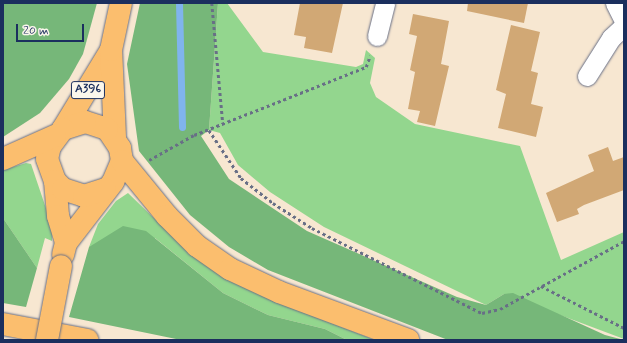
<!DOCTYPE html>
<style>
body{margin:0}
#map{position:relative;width:627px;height:343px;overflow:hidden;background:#f7e7d1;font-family:Mynerve,sans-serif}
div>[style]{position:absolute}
.green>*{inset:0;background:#93d68e}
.forest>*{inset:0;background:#76b779}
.stream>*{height:7px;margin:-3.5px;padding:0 3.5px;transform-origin:3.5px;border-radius:3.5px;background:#80b4ed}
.building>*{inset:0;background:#d1a875}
.path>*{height:2.5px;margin-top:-1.25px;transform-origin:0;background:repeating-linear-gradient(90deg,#686f86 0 3px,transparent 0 6px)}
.roads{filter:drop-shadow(0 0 1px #686f86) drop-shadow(0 0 1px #686f86)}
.minor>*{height:19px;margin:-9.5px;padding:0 9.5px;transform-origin:9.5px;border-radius:9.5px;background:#fff}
.primary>*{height:22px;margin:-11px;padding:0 11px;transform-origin:11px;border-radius:11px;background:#fbbe6e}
.trunk>*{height:22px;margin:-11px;padding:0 11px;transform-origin:11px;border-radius:11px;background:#fbbe6e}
.bridges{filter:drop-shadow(0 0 1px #686f86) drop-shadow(0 0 1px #686f86)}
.primary-bridge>*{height:22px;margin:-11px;padding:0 11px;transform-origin:11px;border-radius:11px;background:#fbbe6e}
span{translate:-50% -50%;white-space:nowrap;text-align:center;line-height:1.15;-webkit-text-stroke:3px #fbf7ec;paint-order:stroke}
.shield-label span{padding:1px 3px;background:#fbf7ec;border:1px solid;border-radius:3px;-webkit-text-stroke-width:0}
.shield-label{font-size:12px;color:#1b2f5e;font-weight:700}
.frame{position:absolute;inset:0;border:4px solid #1b2f5e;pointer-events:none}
.scale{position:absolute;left:16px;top:24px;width:68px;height:18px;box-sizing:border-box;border:2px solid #1b2f5e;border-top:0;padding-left:5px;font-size:12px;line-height:14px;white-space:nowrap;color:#1b2f5e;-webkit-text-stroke:3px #fbf7ec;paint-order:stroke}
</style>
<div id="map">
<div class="green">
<div style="clip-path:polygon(218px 3px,227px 3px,263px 52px,356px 67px,363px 64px,366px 50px,375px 58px,370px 83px,376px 97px,415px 124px,520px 146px,561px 260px,624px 232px,624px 339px,504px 294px,486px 305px,324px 227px,270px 192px,238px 165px,220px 133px,209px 130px)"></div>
<div style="clip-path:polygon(26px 163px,31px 164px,52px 226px,52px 241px,45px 238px,37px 268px,3px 218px,3px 170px)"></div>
<div style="clip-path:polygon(128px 193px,194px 257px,279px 303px,375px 340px,347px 340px,325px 329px,268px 315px,223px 293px,155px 238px,89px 247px,98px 224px,116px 201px)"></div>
</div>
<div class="forest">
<div style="clip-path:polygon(3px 3px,97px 3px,83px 54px,69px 79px,40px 113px,3px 137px)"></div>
<div style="clip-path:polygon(140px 3px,218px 3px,209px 130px,201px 136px,229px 179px,307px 231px,457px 297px,486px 305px,504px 294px,513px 293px,605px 335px,624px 340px,448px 340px,268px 270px,229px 247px,190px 215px,139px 151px,127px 64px)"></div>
<div style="clip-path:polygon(3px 218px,37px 268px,26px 307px,3px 303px)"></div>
<div style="clip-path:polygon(123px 226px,146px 231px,223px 293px,268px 315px,325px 329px,347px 340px,181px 340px,69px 317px,89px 247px)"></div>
</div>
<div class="stream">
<div style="left:179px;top:3px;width:124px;rotate:88.6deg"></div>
</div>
<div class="building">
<div style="clip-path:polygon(300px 3px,343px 3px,332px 53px,304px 48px,306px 37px,294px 35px)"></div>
<div style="clip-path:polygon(468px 3px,528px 3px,524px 23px,467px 11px)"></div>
<div style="clip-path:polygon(413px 14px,449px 21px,441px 64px,449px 66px,435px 126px,417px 122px,420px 111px,408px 109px,415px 72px,410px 70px,417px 36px,409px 34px)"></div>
<div style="clip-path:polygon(511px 25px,540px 32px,531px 71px,538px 73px,531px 104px,543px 107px,536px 137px,498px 128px,506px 94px,496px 90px)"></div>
<div style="clip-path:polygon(608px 147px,613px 161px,624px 157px,624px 190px,584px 205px,577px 209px,579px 214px,557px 222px,546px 193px,594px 171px,588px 155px)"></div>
</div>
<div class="path">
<div style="left:212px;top:3px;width:121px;rotate:84.8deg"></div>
<div style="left:209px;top:130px;width:58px;rotate:56.3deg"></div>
<div style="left:241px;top:178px;width:41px;rotate:38deg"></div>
<div style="left:273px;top:203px;width:46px;rotate:32.7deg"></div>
<div style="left:312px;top:228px;width:190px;rotate:26.6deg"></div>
<div style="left:482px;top:313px;width:18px;rotate:-13deg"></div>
<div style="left:500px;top:309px;width:141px;rotate:-28.7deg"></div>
<div style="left:149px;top:160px;width:51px;rotate:-29.1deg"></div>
<div style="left:194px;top:135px;width:185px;rotate:-21.6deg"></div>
<div style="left:366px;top:67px;width:12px;rotate:-70deg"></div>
<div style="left:541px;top:286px;width:93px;rotate:26.8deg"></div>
</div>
<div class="roads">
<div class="minor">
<div style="left:615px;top:3px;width:20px;rotate:63deg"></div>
<div style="left:377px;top:36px;width:34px;rotate:-76deg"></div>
<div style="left:587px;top:76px;width:45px;rotate:-57.7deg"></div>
<div style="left:611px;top:38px;width:18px;rotate:-43deg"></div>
</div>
<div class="primary">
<div style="left:63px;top:129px;width:92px;rotate:-58.7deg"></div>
<div style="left:115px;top:137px;width:87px;rotate:-92.6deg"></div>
<div style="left:111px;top:50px;width:48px;rotate:-78deg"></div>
<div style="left:55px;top:181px;width:35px;rotate:85deg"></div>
<div style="left:58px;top:216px;width:28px;rotate:73deg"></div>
<div style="left:66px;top:243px;width:12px;rotate:104deg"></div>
<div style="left:66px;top:243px;width:77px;rotate:-52.4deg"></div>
<div style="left:113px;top:182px;width:23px;rotate:-67deg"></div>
<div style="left:122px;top:161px;width:13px;rotate:-99deg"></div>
<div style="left:120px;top:148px;width:23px;rotate:-124deg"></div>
<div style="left:107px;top:129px;width:23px;rotate:-162deg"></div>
<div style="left:85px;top:122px;width:23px;rotate:162deg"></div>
<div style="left:63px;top:129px;width:21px;rotate:127deg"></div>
<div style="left:50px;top:146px;width:13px;rotate:103deg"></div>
<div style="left:47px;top:159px;width:23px;rotate:70deg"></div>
<div style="left:55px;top:181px;width:11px;rotate:45deg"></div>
<div style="left:63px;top:189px;width:22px;rotate:18deg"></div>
<div style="left:84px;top:196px;width:22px;rotate:-18deg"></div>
</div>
<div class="trunk">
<div style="left:3px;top:159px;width:57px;rotate:-23.9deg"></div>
<div style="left:122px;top:161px;width:71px;rotate:50.7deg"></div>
<div style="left:167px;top:216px;width:42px;rotate:45deg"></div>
<div style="left:197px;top:246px;width:40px;rotate:34.9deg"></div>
<div style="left:230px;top:269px;width:54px;rotate:25.1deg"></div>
<div style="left:279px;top:292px;width:138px;rotate:20.4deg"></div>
<div style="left:3px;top:324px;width:86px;rotate:10.8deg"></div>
</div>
</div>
<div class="bridges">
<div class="primary-bridge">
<div style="left:47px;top:340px;width:75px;rotate:-79.3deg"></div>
</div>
</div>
<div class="shield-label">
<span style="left:88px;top:90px">A396</span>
</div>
<div class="frame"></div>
<div class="scale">20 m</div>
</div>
